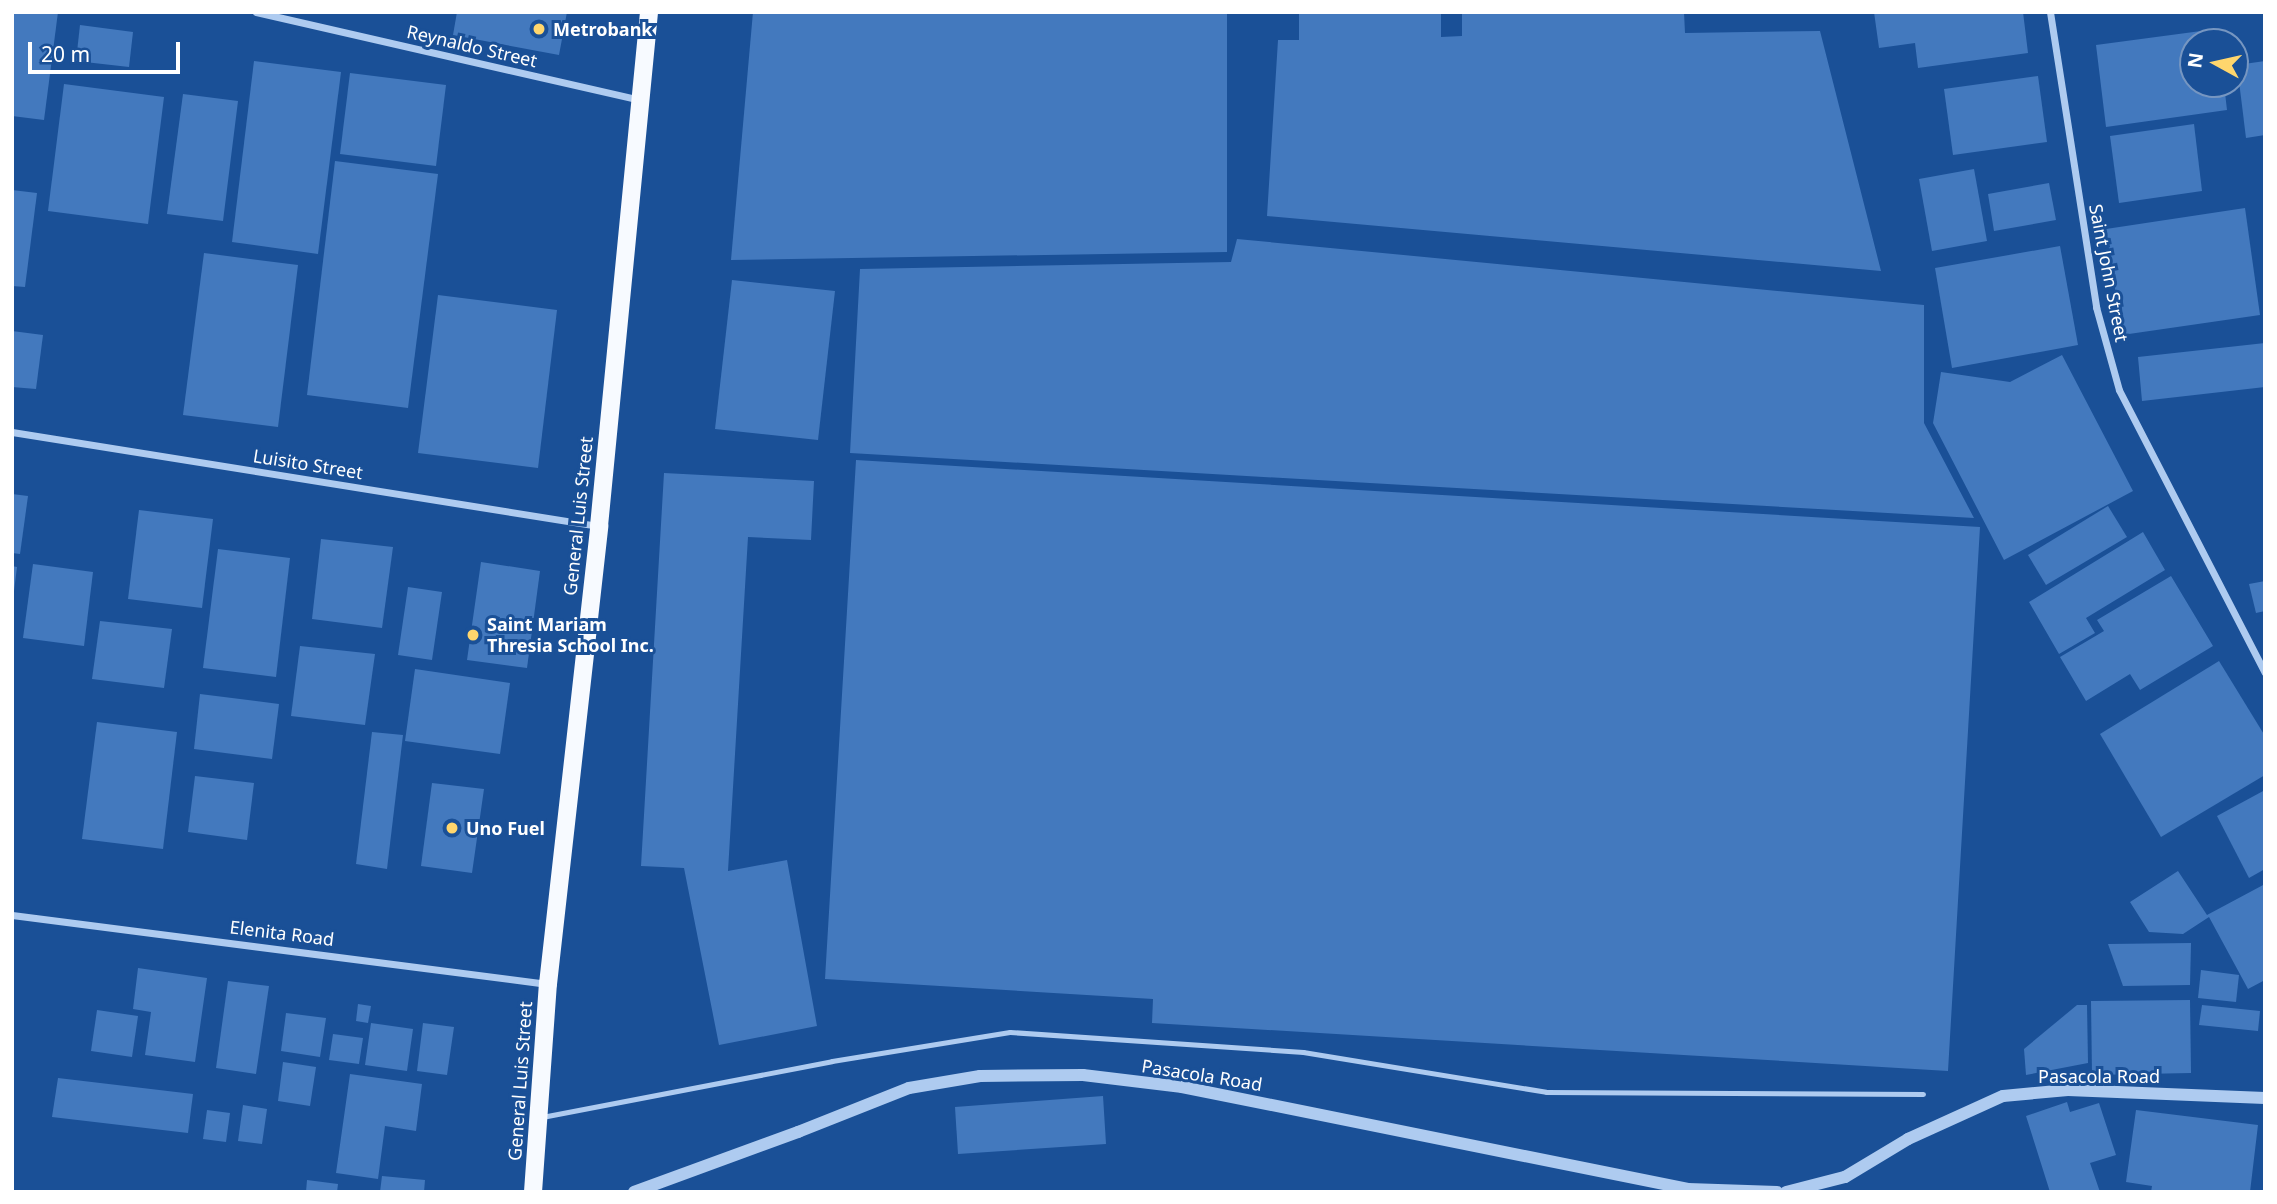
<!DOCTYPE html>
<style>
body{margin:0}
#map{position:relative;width:2277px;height:1204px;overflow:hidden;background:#1a5097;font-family:"Noto Sans",sans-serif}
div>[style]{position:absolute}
.building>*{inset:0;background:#4379be}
.service>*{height:5px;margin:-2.5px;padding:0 2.5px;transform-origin:2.5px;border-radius:2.5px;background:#aecbf0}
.minor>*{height:7px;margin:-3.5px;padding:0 3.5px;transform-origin:3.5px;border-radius:3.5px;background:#aecbf0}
.tertiary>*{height:12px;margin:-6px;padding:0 6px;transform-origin:6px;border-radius:6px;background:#aecbf0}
.primary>*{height:18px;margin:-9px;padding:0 9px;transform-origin:9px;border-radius:9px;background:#f7faff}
.dots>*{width:19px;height:19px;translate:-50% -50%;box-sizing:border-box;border:4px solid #1a5097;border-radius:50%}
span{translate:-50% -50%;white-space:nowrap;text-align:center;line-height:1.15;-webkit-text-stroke:6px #1a5097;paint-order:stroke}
.poi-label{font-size:18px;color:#fff;font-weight:700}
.left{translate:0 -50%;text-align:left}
.street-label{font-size:18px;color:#fff}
.frame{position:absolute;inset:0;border:14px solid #fff;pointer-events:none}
.north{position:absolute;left:2179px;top:28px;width:70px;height:70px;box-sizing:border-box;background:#1a5097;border:2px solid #7696c1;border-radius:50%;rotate:278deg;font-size:19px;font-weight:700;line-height:28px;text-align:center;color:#fff}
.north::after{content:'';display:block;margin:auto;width:24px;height:32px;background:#ffd66d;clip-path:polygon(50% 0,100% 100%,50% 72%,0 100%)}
.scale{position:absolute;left:28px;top:42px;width:152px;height:32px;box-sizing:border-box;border:4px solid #fff;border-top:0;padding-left:9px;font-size:21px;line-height:24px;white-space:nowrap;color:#fff;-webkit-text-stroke:5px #1a5097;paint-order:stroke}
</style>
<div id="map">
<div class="building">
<div style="clip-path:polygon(12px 12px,58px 12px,44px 120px,12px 116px)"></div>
<div style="clip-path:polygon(457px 12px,567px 12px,559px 55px,453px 35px)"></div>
<div style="clip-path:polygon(753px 12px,1227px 12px,1227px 252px,731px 260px)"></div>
<div style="clip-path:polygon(1299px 12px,1441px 12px,1441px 37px,1462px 36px,1462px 12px,1684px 12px,1685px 33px,1820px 31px,1881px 271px,1267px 216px,1278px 40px,1299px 40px)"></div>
<div style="clip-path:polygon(1874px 12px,2023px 12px,2028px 53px,1918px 68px,1915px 43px,1879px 48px)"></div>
<div style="clip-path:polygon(80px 25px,133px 32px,129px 67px,76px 61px)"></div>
<div style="clip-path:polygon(2216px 29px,2218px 42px,2193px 42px,2193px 84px,2224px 84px,2227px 110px,2106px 127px,2096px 45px)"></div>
<div style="clip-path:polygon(254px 61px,341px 72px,318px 254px,232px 242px)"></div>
<div style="clip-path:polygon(2265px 61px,2265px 135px,2246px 138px,2237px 65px)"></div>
<div style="clip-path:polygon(350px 73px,446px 85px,436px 166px,340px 154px)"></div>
<div style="clip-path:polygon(2038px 76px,2047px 142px,1953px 155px,1944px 89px)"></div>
<div style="clip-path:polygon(64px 84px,164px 97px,148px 224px,48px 211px)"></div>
<div style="clip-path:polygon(183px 94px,238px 101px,223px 221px,167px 214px)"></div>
<div style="clip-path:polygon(2194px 124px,2202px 191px,2119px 203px,2110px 136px)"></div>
<div style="clip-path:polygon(335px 161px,438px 174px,408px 408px,307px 395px)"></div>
<div style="clip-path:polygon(1974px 169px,1987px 241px,1932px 251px,1919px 179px)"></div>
<div style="clip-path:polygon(2049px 183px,2056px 220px,1994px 231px,1988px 194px)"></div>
<div style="clip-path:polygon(12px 190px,37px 193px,25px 287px,12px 286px)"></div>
<div style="clip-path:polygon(2245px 208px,2260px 315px,2122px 335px,2106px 229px)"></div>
<div style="clip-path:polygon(1237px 239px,1924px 305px,1924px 423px,1974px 518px,850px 453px,860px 269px,1231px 262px)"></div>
<div style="clip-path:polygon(2060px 246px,2078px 345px,1952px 368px,1935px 268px)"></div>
<div style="clip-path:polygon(204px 253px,298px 265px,278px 427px,183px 415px)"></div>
<div style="clip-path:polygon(732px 280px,835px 291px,818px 440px,715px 429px)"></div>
<div style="clip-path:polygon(438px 295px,557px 310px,538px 468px,418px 453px)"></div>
<div style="clip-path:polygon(12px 331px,43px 335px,36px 389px,12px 387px)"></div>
<div style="clip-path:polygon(2265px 343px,2265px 387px,2142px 401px,2138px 357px)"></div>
<div style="clip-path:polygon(2062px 355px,2133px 491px,2004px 560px,1933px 423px,1941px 372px,2010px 382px)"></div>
<div style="clip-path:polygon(856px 460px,1980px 527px,1948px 1071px,1152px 1023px,1153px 999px,825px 979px)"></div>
<div style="clip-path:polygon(664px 473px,814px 481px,811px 540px,748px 537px,728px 871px,787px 860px,817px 1026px,719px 1045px,684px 868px,641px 866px)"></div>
<div style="clip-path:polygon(12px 494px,28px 496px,20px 554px,12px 553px)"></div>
<div style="clip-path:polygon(2108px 506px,2127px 537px,2046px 585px,2028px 555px)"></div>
<div style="clip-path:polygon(139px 510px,213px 519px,202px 608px,128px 599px)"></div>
<div style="clip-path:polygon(2143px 532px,2165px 570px,2086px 618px,2095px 633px,2059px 654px,2029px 602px)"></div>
<div style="clip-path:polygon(321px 539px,393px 547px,382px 628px,312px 619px)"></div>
<div style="clip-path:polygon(218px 549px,290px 558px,276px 677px,203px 668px)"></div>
<div style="clip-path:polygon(481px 562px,540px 571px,527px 668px,467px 660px)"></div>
<div style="clip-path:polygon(33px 564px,93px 572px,84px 646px,23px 638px)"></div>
<div style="clip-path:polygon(12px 566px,17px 567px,14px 591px,12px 591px)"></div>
<div style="clip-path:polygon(2171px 576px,2213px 646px,2140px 690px,2130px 674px,2086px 701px,2060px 657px,2104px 631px,2097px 620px)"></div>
<div style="clip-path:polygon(2265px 581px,2265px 611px,2256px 613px,2249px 584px)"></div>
<div style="clip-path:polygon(408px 587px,442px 592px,432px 660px,398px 655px)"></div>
<div style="clip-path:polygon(100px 621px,172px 629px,164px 688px,92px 679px)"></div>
<div style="clip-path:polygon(300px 646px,375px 654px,365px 725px,291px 716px)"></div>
<div style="clip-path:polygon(2219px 661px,2265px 736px,2265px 775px,2161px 837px,2100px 734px)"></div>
<div style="clip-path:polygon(415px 669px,510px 683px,500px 754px,405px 741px)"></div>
<div style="clip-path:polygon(200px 694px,279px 704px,272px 759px,194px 749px)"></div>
<div style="clip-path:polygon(97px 722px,177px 732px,163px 849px,82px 839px)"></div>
<div style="clip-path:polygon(372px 732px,403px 735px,387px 869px,356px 864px)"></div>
<div style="clip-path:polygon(195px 776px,254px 783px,247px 840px,188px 832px)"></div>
<div style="clip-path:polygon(432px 783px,484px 789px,472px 873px,421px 866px)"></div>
<div style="clip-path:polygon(2265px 790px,2265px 869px,2249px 878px,2217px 816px)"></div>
<div style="clip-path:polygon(2178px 871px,2207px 915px,2265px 884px,2265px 980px,2248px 989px,2209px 917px,2183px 934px,2149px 932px,2130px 902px)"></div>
<div style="clip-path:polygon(2191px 943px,2190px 985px,2123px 986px,2108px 944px)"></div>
<div style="clip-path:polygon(138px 968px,207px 978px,195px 1062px,145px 1055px,151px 1012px,133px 1009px)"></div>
<div style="clip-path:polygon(2201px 970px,2239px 975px,2236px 1002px,2198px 998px)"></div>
<div style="clip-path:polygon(228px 981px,269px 986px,256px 1074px,216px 1068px)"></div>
<div style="clip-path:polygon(2190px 1000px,2191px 1073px,2092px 1075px,2091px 1001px)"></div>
<div style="clip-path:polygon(358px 1004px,371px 1006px,368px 1023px,356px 1021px)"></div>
<div style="clip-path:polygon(2077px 1005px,2087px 1005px,2088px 1063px,2026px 1075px,2024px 1049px)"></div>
<div style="clip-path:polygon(2202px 1005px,2260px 1011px,2258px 1031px,2199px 1025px)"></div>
<div style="clip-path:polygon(97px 1010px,138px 1016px,132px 1057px,91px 1051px)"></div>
<div style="clip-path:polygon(286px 1013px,326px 1018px,320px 1057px,281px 1051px)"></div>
<div style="clip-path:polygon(371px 1023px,413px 1029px,407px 1071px,365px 1065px)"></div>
<div style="clip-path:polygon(423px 1023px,454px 1027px,447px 1075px,417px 1071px)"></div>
<div style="clip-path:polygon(333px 1034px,363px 1038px,359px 1064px,329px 1060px)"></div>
<div style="clip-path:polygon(283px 1062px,316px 1067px,310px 1106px,278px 1101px)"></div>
<div style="clip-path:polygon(350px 1074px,422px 1084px,416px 1131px,385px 1126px,378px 1179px,336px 1173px)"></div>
<div style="clip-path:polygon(58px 1078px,193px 1094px,188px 1133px,52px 1117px)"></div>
<div style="clip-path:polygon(1103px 1096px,1106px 1144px,958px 1154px,955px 1107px)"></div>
<div style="clip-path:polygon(2067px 1102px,2070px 1112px,2099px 1103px,2116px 1155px,2090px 1163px,2100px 1192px,2050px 1192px,2026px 1116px)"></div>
<div style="clip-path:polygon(243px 1105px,267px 1109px,262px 1144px,238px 1141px)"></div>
<div style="clip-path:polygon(207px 1110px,230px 1113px,226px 1142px,203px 1139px)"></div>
<div style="clip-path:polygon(2136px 1110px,2258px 1125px,2250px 1192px,2151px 1192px,2152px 1186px,2126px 1182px)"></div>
<div style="clip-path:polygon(382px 1176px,425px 1180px,424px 1192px,380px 1192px)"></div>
<div style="clip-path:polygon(307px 1180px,338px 1184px,337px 1192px,306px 1192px)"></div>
</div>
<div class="service">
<div style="left:542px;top:1117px;width:295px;rotate:-10.9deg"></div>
<div style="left:832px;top:1061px;width:180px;rotate:-9.3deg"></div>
<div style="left:1010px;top:1032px;width:294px;rotate:3.9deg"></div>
<div style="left:1303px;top:1052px;width:246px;rotate:9.3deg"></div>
<div style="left:1546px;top:1092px;width:377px;rotate:0.3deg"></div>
</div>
<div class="minor">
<div style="left:256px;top:12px;width:394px;rotate:12.9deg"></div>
<div style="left:2050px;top:12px;width:299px;rotate:81.1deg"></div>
<div style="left:2096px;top:307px;width:86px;rotate:74.5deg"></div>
<div style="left:2119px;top:390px;width:318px;rotate:62.7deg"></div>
<div style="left:12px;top:432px;width:593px;rotate:9.11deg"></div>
<div style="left:12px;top:915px;width:540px;rotate:7.34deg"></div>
</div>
<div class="tertiary">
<div style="left:634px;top:1192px;width:175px;rotate:-20.1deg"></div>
<div style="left:798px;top:1132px;width:119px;rotate:-21.6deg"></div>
<div style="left:909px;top:1088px;width:72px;rotate:-9.6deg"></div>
<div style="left:980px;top:1076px;width:103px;rotate:-0.6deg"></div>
<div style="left:1083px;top:1075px;width:100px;rotate:6.9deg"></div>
<div style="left:1182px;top:1087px;width:516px;rotate:11.4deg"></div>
<div style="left:1688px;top:1189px;width:89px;rotate:1.9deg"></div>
<div style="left:1786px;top:1192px;width:61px;rotate:-14.3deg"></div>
<div style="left:1845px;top:1177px;width:74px;rotate:-31.1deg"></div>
<div style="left:1908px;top:1139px;width:104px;rotate:-24.4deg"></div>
<div style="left:2003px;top:1096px;width:65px;rotate:-5.3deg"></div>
<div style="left:2068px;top:1090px;width:197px;rotate:2.3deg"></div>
</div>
<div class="primary">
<div style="left:533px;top:1192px;width:209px;rotate:-85.9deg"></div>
<div style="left:548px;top:984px;width:461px;rotate:-83.6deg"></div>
<div style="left:599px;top:526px;width:516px;rotate:-84.44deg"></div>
</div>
<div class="dots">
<div style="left:539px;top:29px;background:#ffd66d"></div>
<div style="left:473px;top:635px;background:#ffd66d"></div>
<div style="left:452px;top:828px;background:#ffd66d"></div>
</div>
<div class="poi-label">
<span class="left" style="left:553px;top:29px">Metrobank</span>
<span class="left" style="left:487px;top:635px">Saint Mariam<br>Thresia School Inc.</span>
<span class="left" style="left:466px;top:828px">Uno Fuel</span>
</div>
<div class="street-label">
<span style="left:472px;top:46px;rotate:13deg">Reynaldo Street</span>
<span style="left:2109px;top:273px;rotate:79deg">Saint John Street</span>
<span style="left:308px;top:464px;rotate:9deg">Luisito Street</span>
<span style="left:578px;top:516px;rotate:-84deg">General Luis Street</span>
<span style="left:282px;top:933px;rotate:7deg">Elenita Road</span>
<span style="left:1202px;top:1075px;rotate:9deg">Pasacola Road</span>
<span style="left:2099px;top:1076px">Pasacola Road</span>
<span style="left:520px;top:1081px;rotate:-86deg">General Luis Street</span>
</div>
<div class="frame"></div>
<div class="north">N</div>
<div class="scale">20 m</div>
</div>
